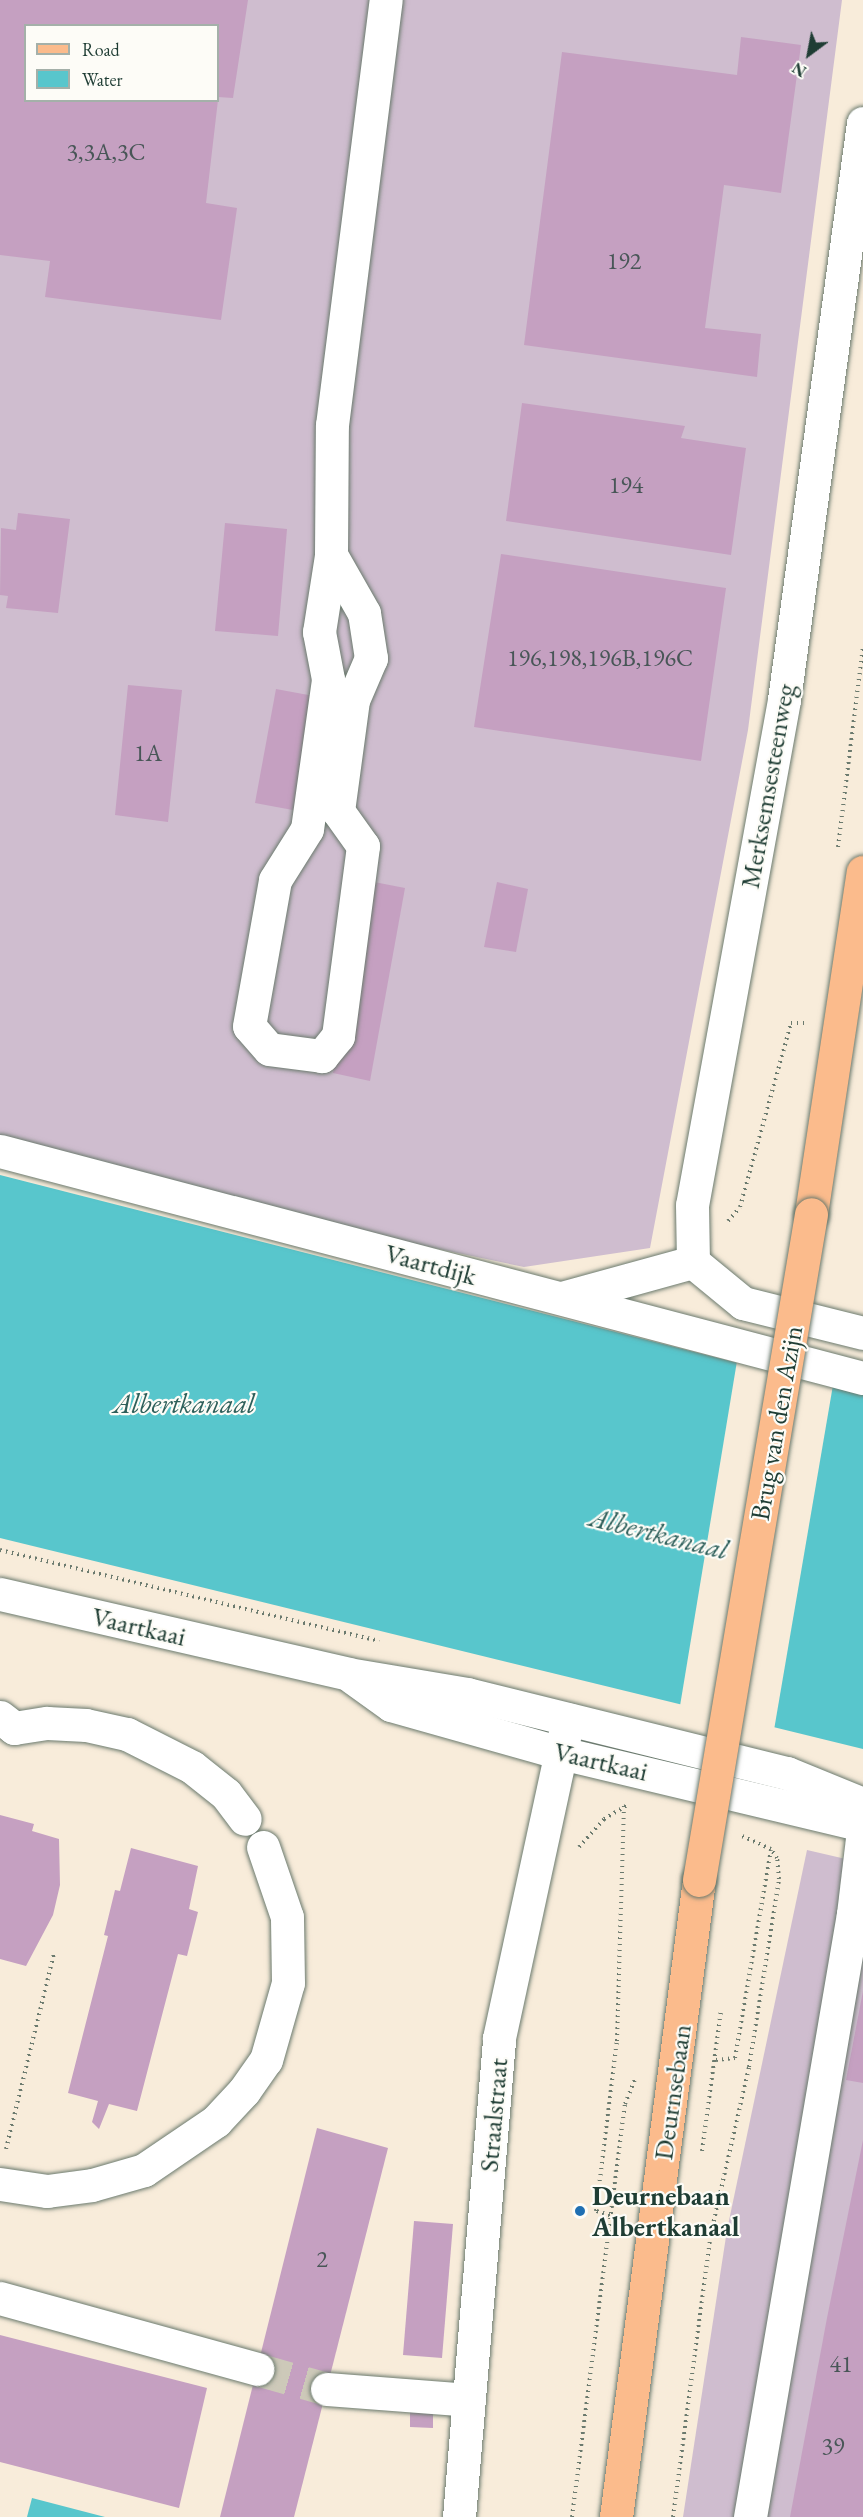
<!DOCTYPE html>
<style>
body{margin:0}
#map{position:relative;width:863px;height:2517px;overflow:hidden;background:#f8ecda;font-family:"EB Garamond",serif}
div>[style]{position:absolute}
.industrial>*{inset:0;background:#cfbdcf}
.water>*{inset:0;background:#58c6cc}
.pier>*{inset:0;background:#f8ecda}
.building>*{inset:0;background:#c5a0c1}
.minor-tunnel>*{height:33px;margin-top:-16.5px;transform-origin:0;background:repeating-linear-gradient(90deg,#cdc9b9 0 33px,transparent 0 49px)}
.path>*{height:4px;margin-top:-2px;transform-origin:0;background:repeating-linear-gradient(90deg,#6b7a6e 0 1.5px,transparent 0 6px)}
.roads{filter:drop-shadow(0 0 2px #6b7a6e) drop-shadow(0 0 2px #6b7a6e)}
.minor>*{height:33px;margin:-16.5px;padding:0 16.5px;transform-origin:16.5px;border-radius:16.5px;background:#fff}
.major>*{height:33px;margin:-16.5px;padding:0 16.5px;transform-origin:16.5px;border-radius:16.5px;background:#fbbb8c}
.bridges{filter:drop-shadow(0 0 2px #6b7a6e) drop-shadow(0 0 2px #6b7a6e)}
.major-bridge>*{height:33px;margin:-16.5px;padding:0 16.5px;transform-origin:16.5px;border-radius:16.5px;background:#fbbb8c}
.dots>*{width:16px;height:16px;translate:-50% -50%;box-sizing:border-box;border:3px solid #fdfcf7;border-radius:50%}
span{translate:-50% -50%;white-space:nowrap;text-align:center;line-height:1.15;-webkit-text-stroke:4.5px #fdfcf7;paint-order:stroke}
.number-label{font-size:24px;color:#485657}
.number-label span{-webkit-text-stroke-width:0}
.street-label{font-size:27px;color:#1f3d34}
.poi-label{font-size:27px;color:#1f3d34;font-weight:700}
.left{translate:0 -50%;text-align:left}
.water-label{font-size:28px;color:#2d5f5a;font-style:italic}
.legend{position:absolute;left:24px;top:24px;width:195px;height:78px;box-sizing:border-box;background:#fdfcf7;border:2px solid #a4b0a9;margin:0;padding:8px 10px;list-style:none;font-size:18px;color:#1f3d34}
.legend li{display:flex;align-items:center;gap:12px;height:30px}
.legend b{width:30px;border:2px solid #a4b0a9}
.north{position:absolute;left:779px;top:24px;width:60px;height:60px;-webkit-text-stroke:4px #fdfcf7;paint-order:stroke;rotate:212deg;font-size:16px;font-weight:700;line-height:24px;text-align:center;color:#1f3d34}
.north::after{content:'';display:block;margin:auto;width:21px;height:27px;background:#1f3d34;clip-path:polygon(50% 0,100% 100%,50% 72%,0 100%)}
</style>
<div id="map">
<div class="industrial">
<div style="clip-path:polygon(evenodd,0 0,842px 0,748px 730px,650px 1248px,524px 1267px,0 1157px,0 0,26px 26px,218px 26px,218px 100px,26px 100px,26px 26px)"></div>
<div style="clip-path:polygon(807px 1850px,863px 1863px,863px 2517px,683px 2517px,727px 2230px)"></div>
</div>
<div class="water">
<div style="clip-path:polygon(0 1175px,863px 1395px,863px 1749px,0 1538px)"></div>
<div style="clip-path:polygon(32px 2498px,105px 2517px,27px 2517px)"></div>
</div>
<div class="pier">
<div style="clip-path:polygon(737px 1361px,833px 1385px,774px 1730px,680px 1706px)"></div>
</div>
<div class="building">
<div style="clip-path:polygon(0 0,248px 0,233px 98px,218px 97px,218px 26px,26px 26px,26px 100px,218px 100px,206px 203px,237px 208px,221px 320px,45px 297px,50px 261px,0 255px)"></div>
<div style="clip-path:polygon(741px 37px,801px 45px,781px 193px,724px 185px,705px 328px,761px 334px,757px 377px,524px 345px,562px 52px,737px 75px)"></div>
<div style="clip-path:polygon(522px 403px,685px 426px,681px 438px,746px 448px,731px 555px,506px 521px)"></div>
<div style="clip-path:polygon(18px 513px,70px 519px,58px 613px,6px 608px,8px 596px,0 595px,1px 528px,16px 530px)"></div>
<div style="clip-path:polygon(225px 523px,287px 529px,278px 636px,215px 631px)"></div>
<div style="clip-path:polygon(501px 554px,726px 588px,701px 761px,474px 727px)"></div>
<div style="clip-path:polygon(128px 685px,182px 690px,168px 822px,115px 815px)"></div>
<div style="clip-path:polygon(276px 689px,319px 697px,298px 811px,255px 803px)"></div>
<div style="clip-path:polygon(369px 881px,405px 888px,370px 1081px,333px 1073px)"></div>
<div style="clip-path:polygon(497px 882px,528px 889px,516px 952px,484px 947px)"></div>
<div style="clip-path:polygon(0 1815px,34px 1824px,32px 1831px,59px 1839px,60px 1885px,53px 1915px,26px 1966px,0 1959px)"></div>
<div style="clip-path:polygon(131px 1848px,198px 1866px,189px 1909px,198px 1912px,187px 1956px,178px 1954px,137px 2111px,109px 2104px,99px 2129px,92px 2122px,98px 2101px,68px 2093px,108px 1936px,104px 1935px,115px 1890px,120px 1891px)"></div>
<div style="clip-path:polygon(863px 1991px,863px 2083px,846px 2080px)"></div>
<div style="clip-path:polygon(317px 2128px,388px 2148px,294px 2517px,220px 2517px)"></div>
<div style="clip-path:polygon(863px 2140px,863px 2517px,790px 2517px,827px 2318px)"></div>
<div style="clip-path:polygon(414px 2221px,453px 2224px,442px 2358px,403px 2355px)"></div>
<div style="clip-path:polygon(0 2335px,207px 2388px,179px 2508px,0 2462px)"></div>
<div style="clip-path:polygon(410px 2412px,433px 2414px,433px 2428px,410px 2427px)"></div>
</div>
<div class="minor-tunnel">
<div style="left:257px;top:2369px;width:73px;rotate:15.9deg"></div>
</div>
<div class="path">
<div style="left:838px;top:847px;width:203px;rotate:-82.9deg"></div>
<div style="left:728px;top:1221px;width:18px;rotate:-49deg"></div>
<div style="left:740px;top:1207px;width:191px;rotate:-74.5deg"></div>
<div style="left:791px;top:1023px;width:13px"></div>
<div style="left:0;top:1550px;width:390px;rotate:13.5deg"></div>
<div style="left:579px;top:1847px;width:38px;rotate:-48deg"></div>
<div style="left:604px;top:1819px;width:26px;rotate:-31deg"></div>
<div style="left:716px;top:2060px;width:19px;rotate:-6deg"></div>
<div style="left:735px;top:2058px;width:211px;rotate:-80.2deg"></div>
<div style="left:6px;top:2149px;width:201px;rotate:-76.2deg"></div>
<div style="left:702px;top:2151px;width:142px;rotate:-82.3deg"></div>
<div style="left:621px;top:2219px;width:26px;rotate:-162deg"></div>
<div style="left:596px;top:2211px;width:171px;rotate:-83deg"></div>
<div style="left:617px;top:2041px;width:235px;rotate:-88.3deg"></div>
<div style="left:572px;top:2517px;width:416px;rotate:-82.7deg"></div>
<div style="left:625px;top:2104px;width:27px;rotate:-68deg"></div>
<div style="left:673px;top:2517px;width:287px;rotate:-82.4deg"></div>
<div style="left:711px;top:2233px;width:170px;rotate:-77.1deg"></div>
<div style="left:749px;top:2067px;width:190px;rotate:-80.9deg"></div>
<div style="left:779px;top:1879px;width:21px;rotate:-95deg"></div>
<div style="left:777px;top:1858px;width:11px;rotate:-124deg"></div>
<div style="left:771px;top:1849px;width:34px;rotate:-156deg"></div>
</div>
<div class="roads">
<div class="minor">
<div style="left:863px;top:123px;width:582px;rotate:97.8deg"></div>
<div style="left:784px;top:700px;width:513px;rotate:100.32deg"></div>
<div style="left:692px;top:1205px;width:57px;rotate:89deg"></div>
<div style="left:693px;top:1262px;width:65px;rotate:39.4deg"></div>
<div style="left:743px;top:1303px;width:124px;rotate:14deg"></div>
<div style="left:331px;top:555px;width:67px;rotate:60.4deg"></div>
<div style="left:364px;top:613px;width:46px;rotate:81.2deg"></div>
<div style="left:371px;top:658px;width:46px;rotate:113.2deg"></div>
<div style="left:353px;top:700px;width:112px;rotate:97.7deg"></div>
<div style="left:338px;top:811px;width:43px;rotate:54.5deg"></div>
<div style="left:363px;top:846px;width:192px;rotate:97.5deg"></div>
<div style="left:338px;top:1036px;width:26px;rotate:129deg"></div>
<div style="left:322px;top:1056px;width:53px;rotate:-172.5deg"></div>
<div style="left:269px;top:1049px;width:30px;rotate:-131deg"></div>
<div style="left:249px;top:1026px;width:148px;rotate:-79.9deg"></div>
<div style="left:275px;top:880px;width:60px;rotate:-57.9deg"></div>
<div style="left:307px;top:829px;width:151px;rotate:-82deg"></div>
<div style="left:328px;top:679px;width:48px;rotate:-100.8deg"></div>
<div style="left:319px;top:632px;width:78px;rotate:-81.1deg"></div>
<div style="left:331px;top:555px;width:130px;rotate:-89.6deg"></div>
<div style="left:332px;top:425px;width:428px;rotate:-82.8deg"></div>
<div style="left:0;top:1151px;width:892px;rotate:14.74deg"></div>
<div style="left:562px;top:1298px;width:136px;rotate:-15.4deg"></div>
<div style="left:0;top:1594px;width:357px;rotate:12.9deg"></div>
<div style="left:348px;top:1674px;width:121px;rotate:9.5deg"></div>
<div style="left:467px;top:1694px;width:330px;rotate:13.9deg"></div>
<div style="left:787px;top:1773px;width:82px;rotate:22.2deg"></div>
<div style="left:352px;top:1677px;width:48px;rotate:35.7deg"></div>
<div style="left:391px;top:1705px;width:177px;rotate:15.8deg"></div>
<div style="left:561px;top:1753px;width:310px;rotate:13.4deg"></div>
<div style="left:0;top:1717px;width:18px;rotate:38deg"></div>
<div style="left:14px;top:1728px;width:33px;rotate:-9deg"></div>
<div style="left:47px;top:1723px;width:39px;rotate:3deg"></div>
<div style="left:86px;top:1725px;width:42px;rotate:12.4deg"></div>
<div style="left:127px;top:1734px;width:73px;rotate:26.9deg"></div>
<div style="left:192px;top:1767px;width:43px;rotate:38.5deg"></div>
<div style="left:226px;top:1794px;width:31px;rotate:53deg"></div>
<div style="left:853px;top:1914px;width:85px;rotate:-83.2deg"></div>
<div style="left:0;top:2184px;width:48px;rotate:8.5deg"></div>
<div style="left:47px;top:2191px;width:45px;rotate:-7.6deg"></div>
<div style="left:92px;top:2185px;width:54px;rotate:-16.1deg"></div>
<div style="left:144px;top:2170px;width:87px;rotate:-34.2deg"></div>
<div style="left:216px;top:2121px;width:41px;rotate:-47deg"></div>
<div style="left:244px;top:2091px;width:38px;rotate:-55deg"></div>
<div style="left:266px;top:2060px;width:80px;rotate:-74.1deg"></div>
<div style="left:288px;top:1983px;width:66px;rotate:-90.9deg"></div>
<div style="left:287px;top:1917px;width:74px;rotate:-108.9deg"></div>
<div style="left:0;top:2298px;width:267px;rotate:15.4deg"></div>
<div style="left:327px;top:2389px;width:142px;rotate:4.4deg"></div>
<div style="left:459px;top:2517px;width:481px;rotate:-85.2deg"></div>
<div style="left:499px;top:2038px;width:326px;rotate:-77.8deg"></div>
<div style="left:750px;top:2517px;width:612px;rotate:-80.31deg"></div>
<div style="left:853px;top:1914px;width:10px;rotate:11deg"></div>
</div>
<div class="major">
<div style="left:811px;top:1214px;width:346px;rotate:-81.4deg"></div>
<div style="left:616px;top:2517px;width:642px;rotate:-82.58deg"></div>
</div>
</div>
<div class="bridges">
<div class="major-bridge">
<div style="left:699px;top:1880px;width:675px;rotate:-80.45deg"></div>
</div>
</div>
<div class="dots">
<div style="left:580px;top:2211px;background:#1f6fb2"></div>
</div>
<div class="number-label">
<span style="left:106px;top:152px">3,3A,3C</span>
<span style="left:624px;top:261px">192</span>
<span style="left:626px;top:485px">194</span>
<span style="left:600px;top:658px">196,198,196B,196C</span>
<span style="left:148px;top:753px">1A</span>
<span style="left:322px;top:2259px">2</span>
<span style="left:841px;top:2364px">41</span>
<span style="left:833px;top:2446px">39</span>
</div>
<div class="street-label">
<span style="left:767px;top:786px;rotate:-80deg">Merksemsesteenweg</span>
<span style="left:431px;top:1264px;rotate:15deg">Vaartdijk</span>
<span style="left:776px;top:1423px;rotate:-80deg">Brug van den Azijn</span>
<span style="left:139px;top:1626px;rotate:13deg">Vaartkaai</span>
<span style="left:601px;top:1761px;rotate:13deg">Vaartkaai</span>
<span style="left:672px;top:2092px;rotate:-82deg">Deurnsebaan</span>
<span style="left:493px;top:2115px;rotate:-85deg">Straalstraat</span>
</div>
<div class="poi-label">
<span class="left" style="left:592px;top:2211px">Deurnebaan<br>Albertkanaal</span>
</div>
<div class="water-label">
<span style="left:184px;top:1403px">Albertkanaal</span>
<span style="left:659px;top:1533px;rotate:14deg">Albertkanaal</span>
</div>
<ul class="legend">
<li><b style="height:8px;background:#fbbb8c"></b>Road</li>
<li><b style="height:16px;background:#58c6cc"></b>Water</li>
</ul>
<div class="north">N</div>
</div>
